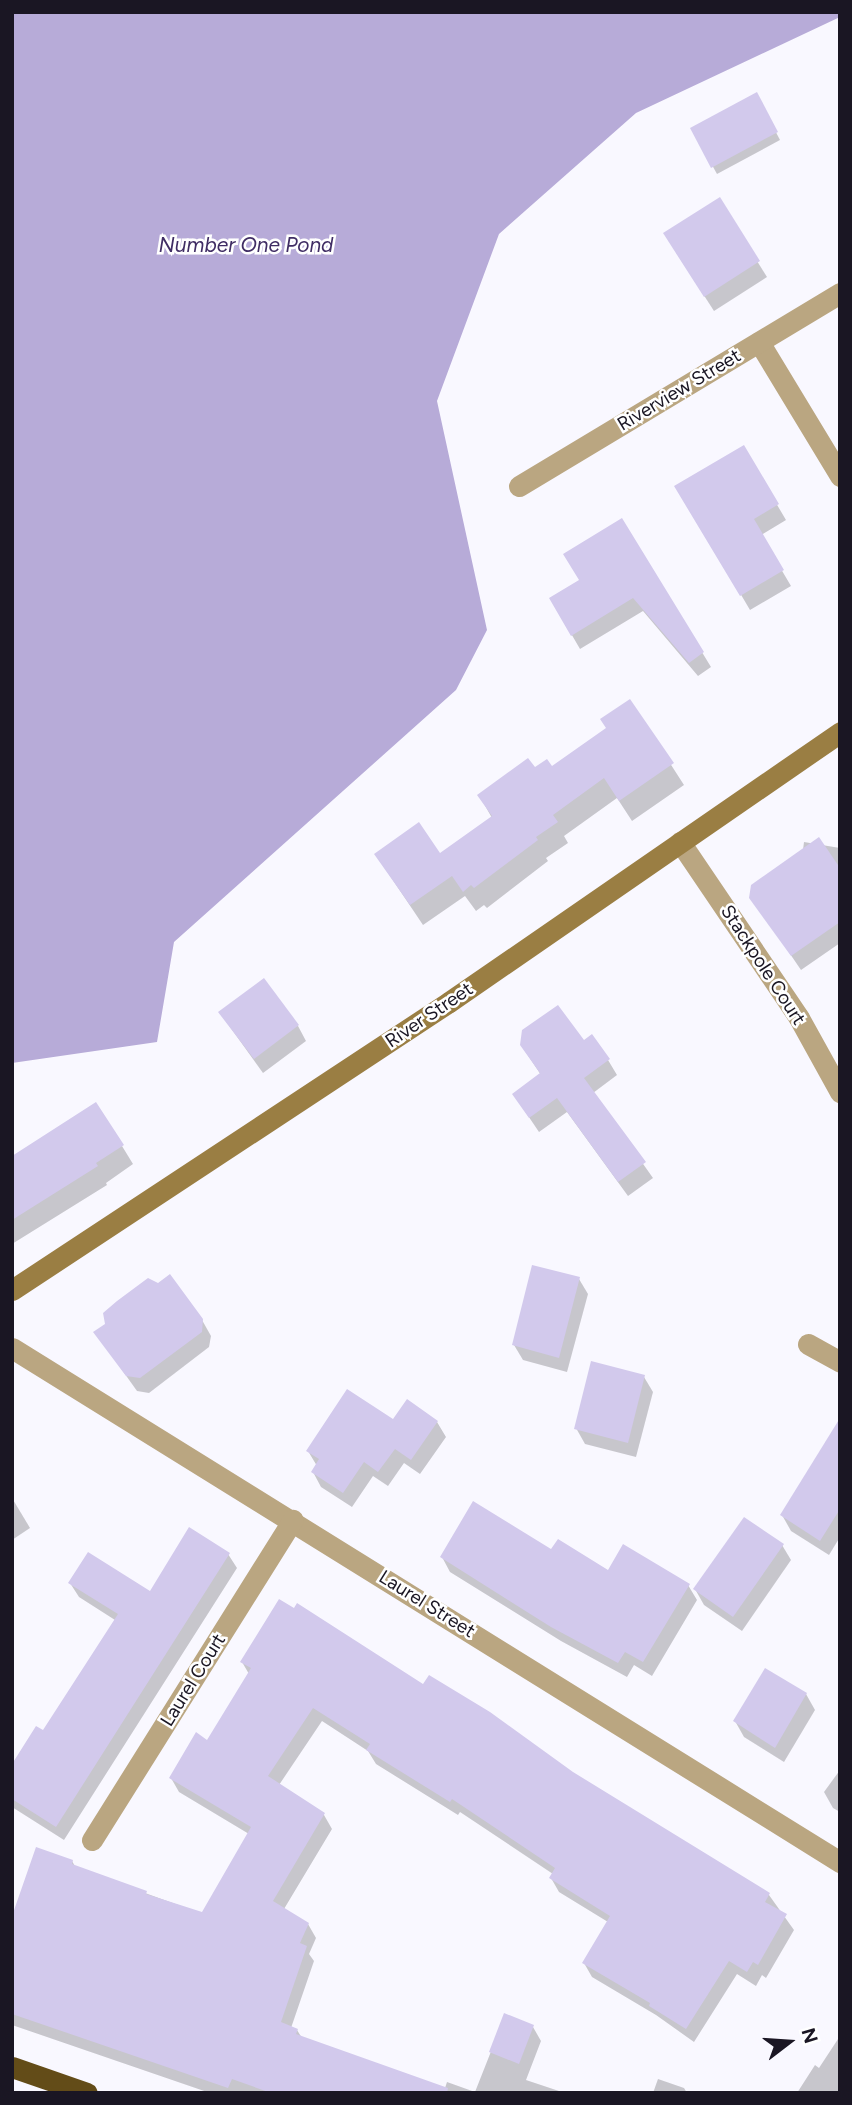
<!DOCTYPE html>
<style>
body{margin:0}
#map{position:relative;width:852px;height:2105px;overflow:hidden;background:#f9f8ff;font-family:Figtree,sans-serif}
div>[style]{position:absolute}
.water>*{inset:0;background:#b7abd8}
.shadow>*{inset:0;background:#0003}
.building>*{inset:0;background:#d2c9ec}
.street>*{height:21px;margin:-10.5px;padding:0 10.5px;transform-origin:10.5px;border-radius:10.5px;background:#baa681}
.secondary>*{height:21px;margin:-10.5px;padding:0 10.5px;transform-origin:10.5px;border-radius:10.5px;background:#9a7e43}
.highway>*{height:21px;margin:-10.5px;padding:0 10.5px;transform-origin:10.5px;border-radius:10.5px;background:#634c18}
span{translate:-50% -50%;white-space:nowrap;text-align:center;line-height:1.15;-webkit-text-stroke:5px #fff;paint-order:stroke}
.street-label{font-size:19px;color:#1a1623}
.water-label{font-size:21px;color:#402d64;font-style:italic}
.frame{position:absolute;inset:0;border:14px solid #1a1623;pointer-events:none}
.north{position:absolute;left:754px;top:2007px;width:70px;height:70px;-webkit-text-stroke:5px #fff;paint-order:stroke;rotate:73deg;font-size:19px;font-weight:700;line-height:28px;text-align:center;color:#1a1623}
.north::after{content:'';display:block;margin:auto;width:24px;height:32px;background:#1a1623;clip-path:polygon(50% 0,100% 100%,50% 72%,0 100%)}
</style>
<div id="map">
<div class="water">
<div style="clip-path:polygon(12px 12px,840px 12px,840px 17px,636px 113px,499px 234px,437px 401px,487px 630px,456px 690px,174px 942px,157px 1042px,12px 1063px)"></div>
</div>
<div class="shadow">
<div style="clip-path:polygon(756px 94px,780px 140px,717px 174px,692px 129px)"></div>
<div style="clip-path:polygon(719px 200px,767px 277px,714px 311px,674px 249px)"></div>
<div style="clip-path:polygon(743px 447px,786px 520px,761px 535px,791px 586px,750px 610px,677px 486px)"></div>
<div style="clip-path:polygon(622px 521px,711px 667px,698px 676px,643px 611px,580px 649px,551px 599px,581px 581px)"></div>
<div style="clip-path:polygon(630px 701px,684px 785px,632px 821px,617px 798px,564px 836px,568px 843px,546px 858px,548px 861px,487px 908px,484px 905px,476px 911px,465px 896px,423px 925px,376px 855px,440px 855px,492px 818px,479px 795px,535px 769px,552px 768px,607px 729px)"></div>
<div style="clip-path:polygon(804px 842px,840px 848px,840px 943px,801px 970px,752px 898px,803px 850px)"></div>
<div style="clip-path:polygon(220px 1013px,298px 1026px,306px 1041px,263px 1073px)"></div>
<div style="clip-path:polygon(583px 1043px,608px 1060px,617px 1075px,593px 1093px,653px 1178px,628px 1196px,567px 1112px,539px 1132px,514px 1095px,541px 1075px,521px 1045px)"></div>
<div style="clip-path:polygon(122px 1146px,133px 1164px,106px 1183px,107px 1185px,12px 1244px,12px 1158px)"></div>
<div style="clip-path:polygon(579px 1279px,588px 1294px,567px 1372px,523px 1360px,514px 1345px)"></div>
<div style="clip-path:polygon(202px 1320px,211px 1336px,209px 1347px,149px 1393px,137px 1391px,95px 1332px,106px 1324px)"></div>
<div style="clip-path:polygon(644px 1377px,653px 1392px,636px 1457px,585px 1444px,576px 1428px)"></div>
<div style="clip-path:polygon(393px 1422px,437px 1422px,446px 1437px,420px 1474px,404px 1463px,388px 1486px,373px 1476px,352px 1507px,321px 1487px,313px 1472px,317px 1466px,308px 1451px)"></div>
<div style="clip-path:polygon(840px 1422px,840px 1537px,829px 1555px,791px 1531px,782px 1515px)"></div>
<div style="clip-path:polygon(12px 1498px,30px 1528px,12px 1540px)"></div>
<div style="clip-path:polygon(782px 1545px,791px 1560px,742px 1631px,704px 1605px,695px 1589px)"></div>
<div style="clip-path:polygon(552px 1551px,609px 1572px,688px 1585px,697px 1600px,652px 1676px,634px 1665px,627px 1677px,561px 1641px,450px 1572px,442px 1557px)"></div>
<div style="clip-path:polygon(228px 1554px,237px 1568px,64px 1840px,12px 1807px,12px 1767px,44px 1732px,115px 1620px,79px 1597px,70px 1583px,151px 1593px)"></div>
<div style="clip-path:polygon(242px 1662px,424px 1687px,769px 1895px,794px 1930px,766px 1978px,762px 1975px,756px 1986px,737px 1974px,694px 2042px,656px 2015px,592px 1977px,584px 1963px,608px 1922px,559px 1892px,551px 1878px,553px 1874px,460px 1812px,458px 1815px,376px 1764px,368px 1751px,322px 1721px,279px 1785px,324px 1815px,332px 1829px,284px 1909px,308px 1924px,316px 1938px,309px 1954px,314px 1961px,291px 2028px,297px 2030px,302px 2038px,445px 2088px,447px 2082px,475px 2092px,505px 2016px,533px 2027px,541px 2041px,526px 2080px,565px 2093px,210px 2093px,12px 2025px,12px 1921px,72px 1861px,76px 1868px,203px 1914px,249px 1834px,179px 1792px,171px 1778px,208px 1742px,249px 1674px)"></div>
<div style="clip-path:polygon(806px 1694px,815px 1710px,784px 1762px,744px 1737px,735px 1721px)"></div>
<div style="clip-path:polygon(840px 1770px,840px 1812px,833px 1808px,824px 1792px)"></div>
<div style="clip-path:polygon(840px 2036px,840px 2093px,797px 2093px,815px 2065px,819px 2068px)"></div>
<div style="clip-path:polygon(658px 2079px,684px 2088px,687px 2093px,653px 2093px)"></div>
</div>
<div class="building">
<div style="clip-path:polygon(757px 92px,778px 132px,711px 168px,690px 128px)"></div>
<div style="clip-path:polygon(720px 197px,760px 261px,704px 297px,663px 233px)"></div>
<div style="clip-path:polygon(744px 445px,779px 504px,754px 519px,784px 570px,740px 596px,674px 486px)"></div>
<div style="clip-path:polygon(622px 518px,704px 652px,689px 663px,633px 598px,571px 636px,549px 598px,579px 580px,563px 554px)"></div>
<div style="clip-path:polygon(630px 699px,674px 763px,619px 801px,604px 778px,553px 815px,558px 822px,536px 837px,538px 840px,474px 888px,471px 885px,463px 892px,452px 876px,410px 905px,374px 854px,419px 822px,440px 853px,492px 816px,477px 795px,528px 758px,535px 767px,547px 759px,552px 766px,606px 728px,600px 719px)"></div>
<div style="clip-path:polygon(819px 837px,840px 868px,840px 922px,791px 956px,749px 898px,751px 885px)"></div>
<div style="clip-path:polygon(264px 978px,299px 1025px,254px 1059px,218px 1012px)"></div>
<div style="clip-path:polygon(558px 1005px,584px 1040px,592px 1034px,610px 1059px,584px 1078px,646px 1162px,618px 1182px,557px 1098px,529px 1118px,512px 1094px,540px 1073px,520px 1045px,522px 1030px)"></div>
<div style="clip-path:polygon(96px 1102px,124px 1145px,96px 1163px,98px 1166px,12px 1220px,12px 1156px)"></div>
<div style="clip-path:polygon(532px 1265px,580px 1277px,559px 1358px,512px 1345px)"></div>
<div style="clip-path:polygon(170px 1274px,203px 1319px,202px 1332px,140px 1378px,126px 1376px,93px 1332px,105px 1324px,103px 1313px,117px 1301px,148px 1278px,158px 1283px)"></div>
<div style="clip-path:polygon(591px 1361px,645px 1375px,628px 1443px,574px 1429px)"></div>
<div style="clip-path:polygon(347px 1389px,393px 1419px,407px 1399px,438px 1421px,411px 1460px,395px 1449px,378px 1472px,364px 1462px,343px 1493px,311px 1472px,319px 1459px,306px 1451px)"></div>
<div style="clip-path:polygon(840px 1418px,840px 1509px,820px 1541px,780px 1515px)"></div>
<div style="clip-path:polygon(473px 1501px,551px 1549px,558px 1539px,608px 1570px,623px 1544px,690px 1584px,643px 1662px,625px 1652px,618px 1663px,551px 1627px,440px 1557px)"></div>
<div style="clip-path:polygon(744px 1517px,784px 1544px,733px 1617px,693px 1589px)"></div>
<div style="clip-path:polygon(189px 1527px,230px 1553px,56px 1827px,12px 1799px,12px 1764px,36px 1726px,43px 1730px,118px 1614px,68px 1583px,88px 1552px,150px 1591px)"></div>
<div style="clip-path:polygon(279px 1599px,294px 1608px,297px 1603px,423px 1684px,429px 1675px,490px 1712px,573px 1772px,770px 1893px,765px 1902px,787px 1914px,758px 1965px,753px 1962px,747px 1972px,729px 1961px,686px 2029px,649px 2006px,650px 2003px,582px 1963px,610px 1916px,549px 1878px,555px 1868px,452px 1799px,450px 1802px,366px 1750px,370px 1744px,313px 1708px,268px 1776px,325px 1813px,273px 1901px,309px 1923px,300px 1943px,307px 1946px,281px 2022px,298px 2029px,296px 2034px,448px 2088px,447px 2093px,271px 2093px,232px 2079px,228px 2088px,12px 2014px,12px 1916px,36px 1847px,73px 1860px,72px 1864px,147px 1891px,146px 1894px,202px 1912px,251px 1827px,169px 1778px,196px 1732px,207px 1740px,251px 1668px,240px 1662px)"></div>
<div style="clip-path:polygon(765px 1668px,807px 1693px,775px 1748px,733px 1721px)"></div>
<div style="clip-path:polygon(504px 2013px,534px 2025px,519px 2064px,489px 2052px)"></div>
</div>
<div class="street">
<div style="left:759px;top:342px;width:157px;rotate:58.8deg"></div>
<div style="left:519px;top:486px;width:375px;rotate:-31deg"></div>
<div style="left:680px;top:842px;width:212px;rotate:55.9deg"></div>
<div style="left:799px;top:1018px;width:85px;rotate:61deg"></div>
<div style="left:808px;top:1344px;width:37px;rotate:29deg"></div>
<div style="left:12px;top:1348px;width:975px;rotate:31.83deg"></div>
<div style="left:92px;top:1840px;width:378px;rotate:-57.9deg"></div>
</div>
<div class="secondary">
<div style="left:12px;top:1290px;width:523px;rotate:-33.39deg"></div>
<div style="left:449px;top:1002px;width:475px;rotate:-34.6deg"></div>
</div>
<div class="highway">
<div style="left:12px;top:2067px;width:79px;rotate:19.1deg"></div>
</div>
<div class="street-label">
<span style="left:679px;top:390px;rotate:-31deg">Riverview Street</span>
<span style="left:763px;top:965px;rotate:57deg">Stackpole Court</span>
<span style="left:429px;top:1015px;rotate:-34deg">River Street</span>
<span style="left:427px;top:1604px;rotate:32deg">Laurel Street</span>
<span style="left:193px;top:1680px;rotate:-58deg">Laurel Court</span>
</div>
<div class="water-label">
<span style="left:246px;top:245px">Number One Pond</span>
</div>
<div class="frame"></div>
<div class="north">N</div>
</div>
